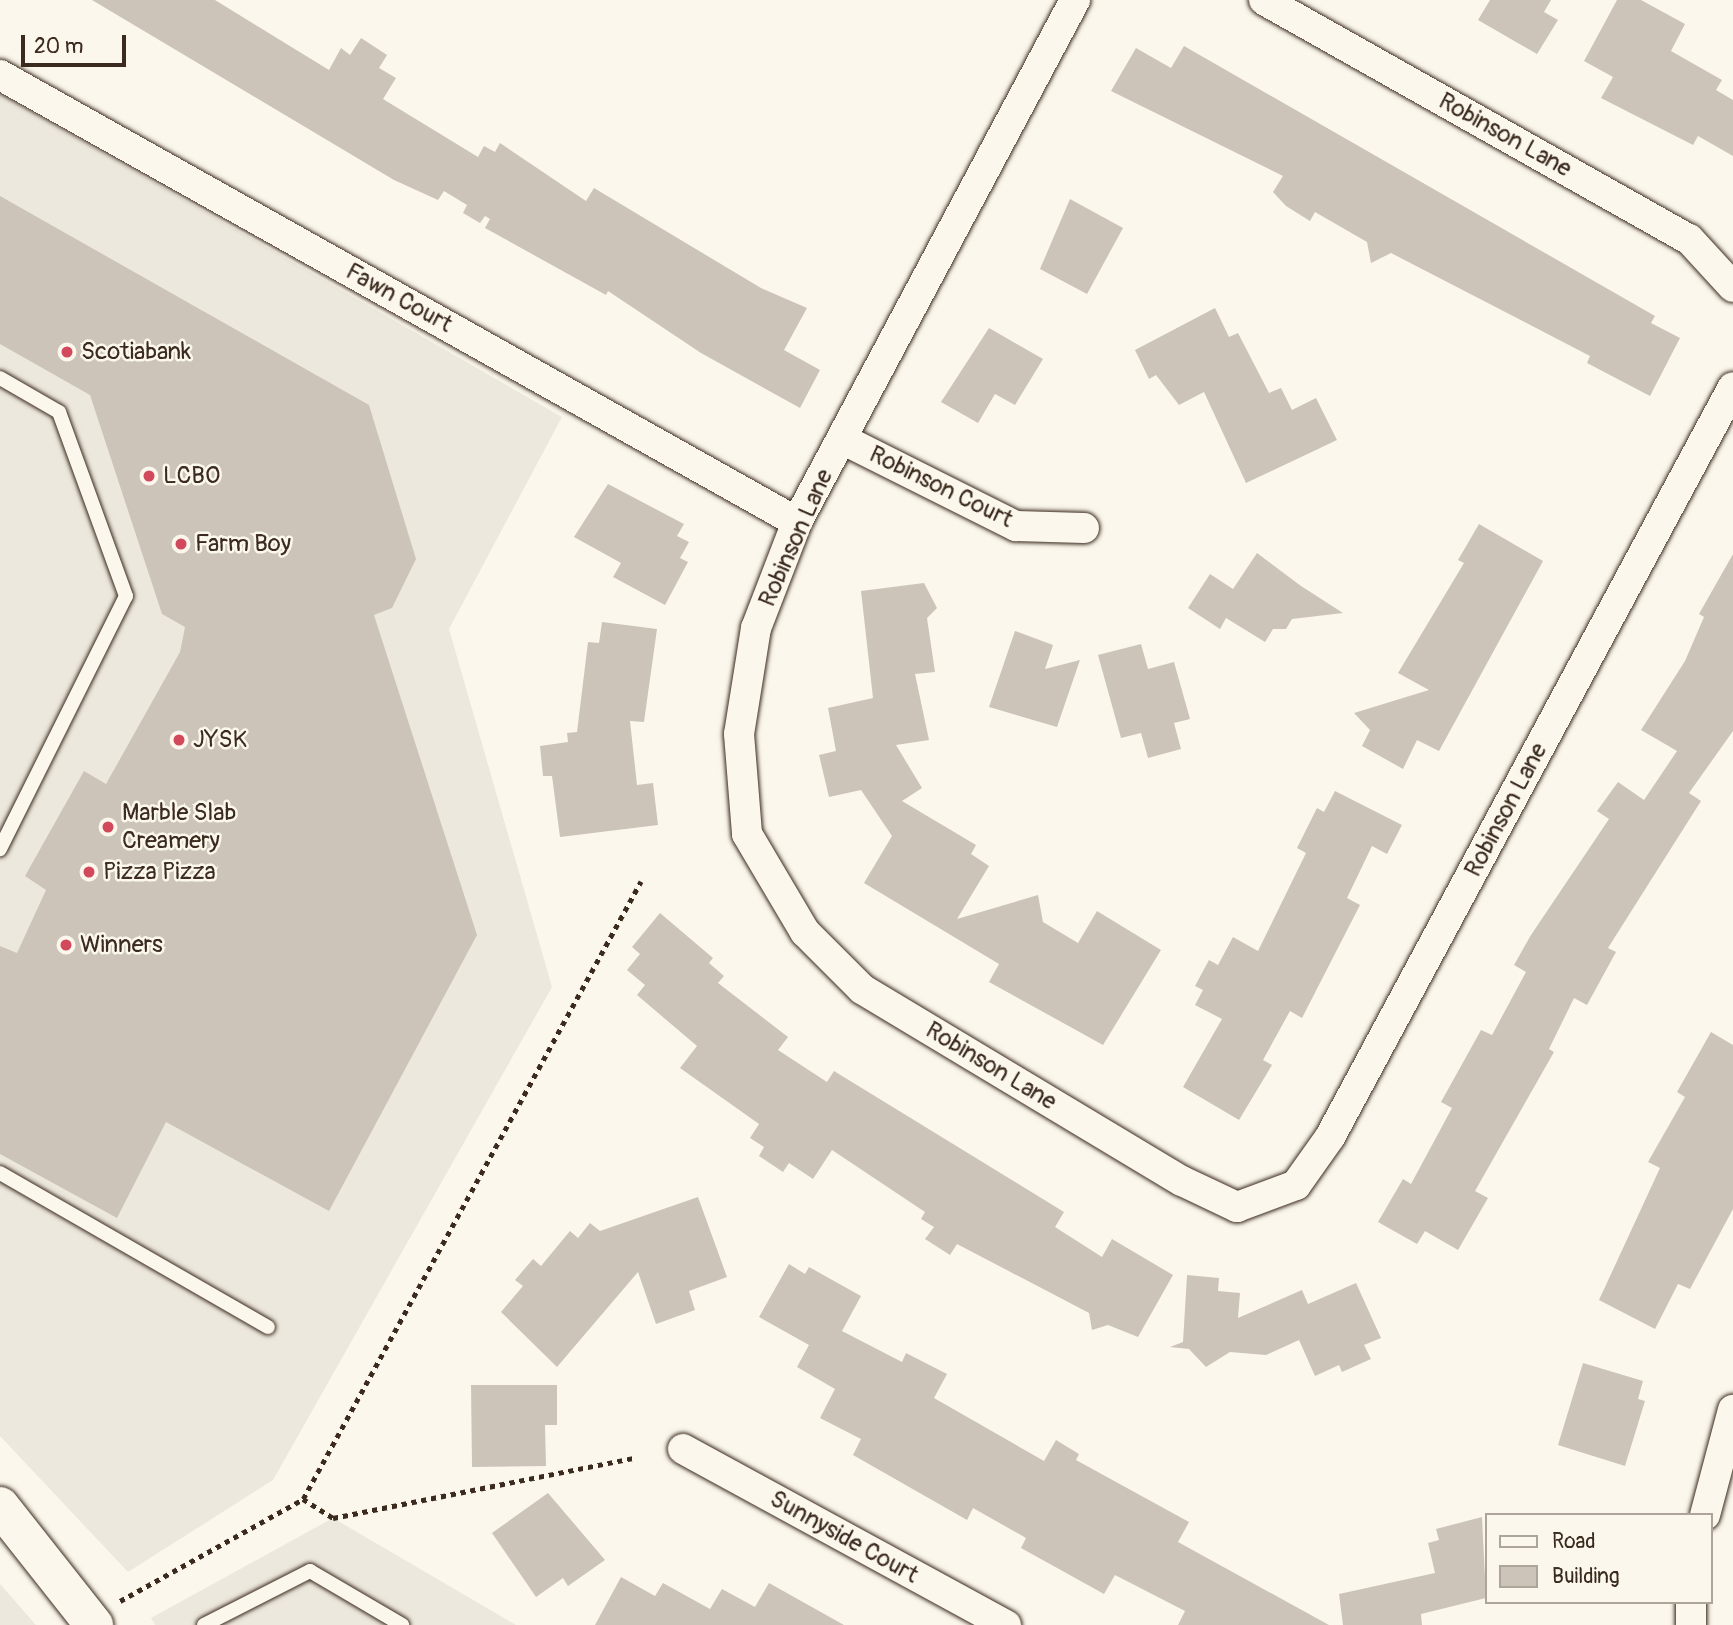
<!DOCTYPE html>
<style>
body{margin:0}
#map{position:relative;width:1733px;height:1625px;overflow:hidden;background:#fbf7ec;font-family:Pangolin,sans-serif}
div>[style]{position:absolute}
.built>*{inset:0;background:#ede8dd}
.building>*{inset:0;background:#ccc4b9}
.path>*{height:4.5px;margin-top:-2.25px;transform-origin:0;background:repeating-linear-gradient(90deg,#3b2a1e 0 5px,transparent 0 10px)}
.roads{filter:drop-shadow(0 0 2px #3b2a1e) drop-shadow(0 0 2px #3b2a1e)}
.lane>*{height:14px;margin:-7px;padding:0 7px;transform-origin:7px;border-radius:7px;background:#fbf7ec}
.street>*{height:30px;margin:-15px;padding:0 15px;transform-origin:15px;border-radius:15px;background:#fbf7ec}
.secondary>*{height:38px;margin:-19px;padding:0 19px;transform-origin:19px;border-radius:19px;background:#fbf7ec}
.dots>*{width:19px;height:19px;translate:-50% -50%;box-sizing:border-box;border:4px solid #fbf7ec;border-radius:50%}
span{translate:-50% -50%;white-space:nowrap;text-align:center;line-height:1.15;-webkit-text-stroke:5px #fbf7ec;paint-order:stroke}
.street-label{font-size:24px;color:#3b2a1e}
.poi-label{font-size:24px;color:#3b2a1e}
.left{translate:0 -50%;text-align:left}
.legend{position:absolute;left:1485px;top:1513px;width:228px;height:91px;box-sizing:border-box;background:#fbf7ec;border:2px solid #aea59a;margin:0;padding:9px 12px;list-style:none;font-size:21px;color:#3b2a1e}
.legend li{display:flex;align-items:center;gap:14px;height:35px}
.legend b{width:35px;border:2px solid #aea59a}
.scale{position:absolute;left:21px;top:35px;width:105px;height:32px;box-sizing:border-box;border:4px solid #3b2a1e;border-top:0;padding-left:9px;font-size:21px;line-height:24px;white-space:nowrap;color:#3b2a1e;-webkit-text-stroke:5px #fbf7ec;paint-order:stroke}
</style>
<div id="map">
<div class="built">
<div style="clip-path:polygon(0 94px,562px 417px,449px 629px,552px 987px,273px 1480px,128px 1572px,0 1436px)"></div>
<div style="clip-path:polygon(333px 1518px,516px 1625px,155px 1625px,151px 1618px)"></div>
<div style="clip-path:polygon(0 1584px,36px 1625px,0 1625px)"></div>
</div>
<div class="building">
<div style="clip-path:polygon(92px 0,215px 0,329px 70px,341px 48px,350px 55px,361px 38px,387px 55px,379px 68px,396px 78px,383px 99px,478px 157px,484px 146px,495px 152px,500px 143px,586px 201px,594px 188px,761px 288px,807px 308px,784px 350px,820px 370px,800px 408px,701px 353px,608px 291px,606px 295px,485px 228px,490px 219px,485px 216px,480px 223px,463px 213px,467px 205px,444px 191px,438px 200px,394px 180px)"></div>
<div style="clip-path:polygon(1490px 0,1551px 0,1544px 12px,1558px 20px,1537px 54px,1478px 20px)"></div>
<div style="clip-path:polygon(1617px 0,1641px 0,1685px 24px,1671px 51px,1722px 80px,1716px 90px,1733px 100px,1733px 156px,1698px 136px,1693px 145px,1601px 98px,1613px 77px,1584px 61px)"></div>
<div style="clip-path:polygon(1184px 46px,1655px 316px,1651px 323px,1680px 338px,1650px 396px,1587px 363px,1590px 356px,1391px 253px,1371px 263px,1367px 242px,1315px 212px,1310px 221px,1286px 206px,1273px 192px,1283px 176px,1111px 91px,1136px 48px,1171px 68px)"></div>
<div style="clip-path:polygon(0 196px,369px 405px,416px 559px,392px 608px,374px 615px,477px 935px,329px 1211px,166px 1122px,117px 1218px,0 1154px,0 946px,17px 953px,46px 890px,25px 876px,84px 771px,106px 784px,180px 652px,185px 627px,162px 614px,90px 395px,0 344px)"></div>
<div style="clip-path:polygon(1070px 199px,1123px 228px,1087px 294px,1040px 269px)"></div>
<div style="clip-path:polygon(1215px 308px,1229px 337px,1238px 333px,1269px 393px,1281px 388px,1292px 410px,1316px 398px,1337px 440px,1246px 483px,1204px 392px,1179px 405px,1156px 375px,1149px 379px,1135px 350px)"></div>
<div style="clip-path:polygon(989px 328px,1043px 359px,1015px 405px,995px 394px,978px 423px,941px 402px)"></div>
<div style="clip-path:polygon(608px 484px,684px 524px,677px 536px,689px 542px,680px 558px,688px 562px,665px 605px,613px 577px,621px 563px,574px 537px)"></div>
<div style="clip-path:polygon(1479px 524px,1543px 561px,1439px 751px,1417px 740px,1403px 769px,1362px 746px,1370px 730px,1354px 713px,1429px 690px,1398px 673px,1464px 563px,1458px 560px)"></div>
<div style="clip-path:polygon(1257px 553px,1301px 586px,1343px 613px,1292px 619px,1286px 629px,1273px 629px,1265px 642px,1226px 618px,1220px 629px,1188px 608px,1210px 574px,1233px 589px)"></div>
<div style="clip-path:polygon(1733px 554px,1733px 731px,1689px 793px,1701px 801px,1608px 948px,1616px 952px,1587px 1005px,1574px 998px,1549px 1049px,1554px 1052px,1475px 1191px,1488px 1198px,1458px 1250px,1425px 1231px,1417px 1244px,1378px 1222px,1403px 1179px,1411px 1184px,1452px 1108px,1441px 1102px,1481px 1030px,1492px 1035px,1526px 972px,1514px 965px,1531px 935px,1609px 819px,1597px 811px,1618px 782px,1644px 800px,1677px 751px,1641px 730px,1685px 661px,1704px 617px,1699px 614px)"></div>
<div style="clip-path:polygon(924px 583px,937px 608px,927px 618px,935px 672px,915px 674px,929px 740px,896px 745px,922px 788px,902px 801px,976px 845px,971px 854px,989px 866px,957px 919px,1038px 895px,1043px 922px,1078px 943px,1097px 911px,1161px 950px,1103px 1045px,989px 982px,999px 964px,864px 883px,892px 836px,861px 790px,829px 797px,819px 755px,836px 751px,828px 708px,873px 698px,861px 591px)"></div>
<div style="clip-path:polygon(602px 622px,657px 629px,644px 722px,630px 721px,637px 785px,653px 783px,658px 825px,560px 837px,552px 776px,543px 776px,540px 746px,568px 742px,567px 733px,577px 732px,588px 642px,599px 643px)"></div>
<div style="clip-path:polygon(1015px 631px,1053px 645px,1045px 669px,1080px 660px,1057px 727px,989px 707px)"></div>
<div style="clip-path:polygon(1141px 644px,1148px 669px,1174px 662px,1190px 719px,1174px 723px,1181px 749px,1148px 758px,1141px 733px,1121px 738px,1098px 655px)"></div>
<div style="clip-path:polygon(1335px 791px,1402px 825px,1387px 854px,1372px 846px,1347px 898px,1360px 905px,1302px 1018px,1290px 1011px,1263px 1060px,1272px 1065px,1239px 1120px,1183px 1087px,1222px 1019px,1195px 1005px,1203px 990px,1195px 986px,1209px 960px,1218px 965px,1233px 937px,1258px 951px,1306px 853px,1297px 848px,1317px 808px,1324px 812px)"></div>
<div style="clip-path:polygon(660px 913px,713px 958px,709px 963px,724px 976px,718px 983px,788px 1037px,778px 1050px,827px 1082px,834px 1071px,1064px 1212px,1055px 1227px,1102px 1257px,1112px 1239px,1173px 1275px,1138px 1337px,1108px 1325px,1092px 1330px,1089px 1313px,957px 1244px,950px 1255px,925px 1239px,934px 1227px,921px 1219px,925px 1212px,832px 1150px,813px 1179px,789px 1163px,783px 1172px,759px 1156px,764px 1147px,750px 1138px,759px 1124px,680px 1068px,697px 1046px,637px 995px,645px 985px,627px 970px,640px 954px,632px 947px)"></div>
<div style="clip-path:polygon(1711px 1032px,1733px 1045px,1733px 1209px,1690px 1289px,1678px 1284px,1655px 1329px,1599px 1300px,1660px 1168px,1648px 1162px,1685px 1097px,1677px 1092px)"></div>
<div style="clip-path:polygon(698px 1197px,727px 1277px,689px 1291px,695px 1310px,656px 1324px,638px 1272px,557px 1367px,501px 1312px,523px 1286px,515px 1280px,533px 1259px,541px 1266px,570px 1231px,578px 1238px,590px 1223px,600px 1231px)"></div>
<div style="clip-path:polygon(789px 1264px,805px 1274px,809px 1267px,861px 1296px,842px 1331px,902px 1362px,906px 1353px,947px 1374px,934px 1398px,1044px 1461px,1056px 1440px,1079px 1454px,1076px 1460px,1189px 1522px,1178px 1542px,1329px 1625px,1178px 1625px,1185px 1611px,1115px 1575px,1104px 1594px,1021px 1548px,1026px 1538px,973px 1508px,967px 1520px,853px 1455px,861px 1439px,820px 1418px,835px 1389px,797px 1367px,809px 1345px,759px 1317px)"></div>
<div style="clip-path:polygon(1187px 1275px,1219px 1278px,1218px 1291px,1240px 1293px,1238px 1318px,1302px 1290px,1308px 1304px,1356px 1283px,1381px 1338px,1364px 1345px,1371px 1359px,1342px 1372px,1339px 1365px,1315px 1376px,1299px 1340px,1266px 1355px,1230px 1352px,1206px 1367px,1189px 1349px,1170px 1347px,1183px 1342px)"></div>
<div style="clip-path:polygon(1583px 1363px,1643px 1381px,1638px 1399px,1645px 1401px,1625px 1466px,1558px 1445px)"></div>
<div style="clip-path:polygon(471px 1385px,557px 1385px,557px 1425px,545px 1425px,546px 1466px,472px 1467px)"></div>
<div style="clip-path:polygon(548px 1493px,605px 1560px,568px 1586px,563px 1578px,536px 1597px,492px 1533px)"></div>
<div style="clip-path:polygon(1482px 1517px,1486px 1598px,1421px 1614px,1422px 1625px,1343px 1625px,1339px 1594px,1435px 1573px,1428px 1543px,1439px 1540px,1436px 1529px)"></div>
<div style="clip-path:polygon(621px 1577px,655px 1596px,663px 1583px,710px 1609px,722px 1589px,755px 1607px,769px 1583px,844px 1625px,595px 1625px)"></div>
</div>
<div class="path">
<div style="left:303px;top:1499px;width:36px;rotate:32deg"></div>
<div style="left:333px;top:1518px;width:307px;rotate:-11.3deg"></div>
<div style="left:120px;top:1601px;width:210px;rotate:-29.1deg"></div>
<div style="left:303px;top:1499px;width:704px;rotate:-61.32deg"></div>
</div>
<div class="roads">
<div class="lane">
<div style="left:0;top:378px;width:68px;rotate:30deg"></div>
<div style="left:59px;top:412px;width:196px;rotate:70deg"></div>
<div style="left:126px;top:596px;width:283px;rotate:116.5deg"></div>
<div style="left:0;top:1173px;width:309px;rotate:29.9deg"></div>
<div style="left:204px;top:1625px;width:119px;rotate:-27deg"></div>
<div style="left:310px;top:1571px;width:107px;rotate:30.4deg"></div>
</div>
<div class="street">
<div style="left:1075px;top:0;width:591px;rotate:118.04deg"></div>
<div style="left:797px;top:522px;width:114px;rotate:111.1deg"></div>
<div style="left:756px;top:628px;width:107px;rotate:99.1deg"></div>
<div style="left:739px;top:734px;width:100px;rotate:85.4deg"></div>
<div style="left:747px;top:834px;width:114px;rotate:59.4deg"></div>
<div style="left:805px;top:932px;width:81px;rotate:45deg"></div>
<div style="left:862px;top:989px;width:373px;rotate:31deg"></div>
<div style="left:1182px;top:1181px;width:61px;rotate:25.3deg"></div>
<div style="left:1237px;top:1207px;width:63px;rotate:-20.4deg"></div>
<div style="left:1296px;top:1185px;width:59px;rotate:-54.7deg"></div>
<div style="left:1330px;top:1137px;width:851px;rotate:-61.75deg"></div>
<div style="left:1264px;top:0;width:488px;rotate:29.4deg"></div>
<div style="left:1689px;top:239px;width:65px;rotate:47.5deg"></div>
<div style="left:0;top:75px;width:914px;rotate:29.29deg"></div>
<div style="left:842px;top:439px;width:195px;rotate:26.6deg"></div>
<div style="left:1016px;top:526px;width:68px;rotate:1.7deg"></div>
<div style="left:683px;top:1449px;width:368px;rotate:28.6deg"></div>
<div style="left:1705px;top:1515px;width:109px;rotate:-75.1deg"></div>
<div style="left:1691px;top:1625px;width:23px;rotate:-90deg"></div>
</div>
<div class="secondary">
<div style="left:0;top:1506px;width:152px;rotate:51.7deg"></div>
</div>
</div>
<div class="dots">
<div style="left:67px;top:352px;background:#d1495b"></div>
<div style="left:149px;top:476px;background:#d1495b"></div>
<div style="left:181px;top:544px;background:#d1495b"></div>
<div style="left:179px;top:740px;background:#d1495b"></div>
<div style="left:108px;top:827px;background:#d1495b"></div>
<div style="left:89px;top:872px;background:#d1495b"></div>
<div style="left:66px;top:945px;background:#d1495b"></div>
</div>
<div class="street-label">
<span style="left:1505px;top:135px;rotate:29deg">Robinson Lane</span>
<span style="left:399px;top:298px;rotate:29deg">Fawn Court</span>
<span style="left:941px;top:487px;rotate:26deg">Robinson Court</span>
<span style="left:796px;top:538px;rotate:-66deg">Robinson Lane</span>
<span style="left:1506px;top:810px;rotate:-62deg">Robinson Lane</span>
<span style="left:991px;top:1066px;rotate:31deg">Robinson Lane</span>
<span style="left:844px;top:1537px;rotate:29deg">Sunnyside Court</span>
</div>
<div class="poi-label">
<span class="left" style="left:81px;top:352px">Scotiabank</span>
<span class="left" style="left:163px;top:476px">LCBO</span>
<span class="left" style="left:195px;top:544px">Farm Boy</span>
<span class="left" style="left:193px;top:740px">JYSK</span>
<span class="left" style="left:122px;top:827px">Marble Slab<br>Creamery</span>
<span class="left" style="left:103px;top:872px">Pizza Pizza</span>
<span class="left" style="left:80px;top:945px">Winners</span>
</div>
<ul class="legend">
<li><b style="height:9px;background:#fbf7ec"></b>Road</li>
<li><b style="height:19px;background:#ccc4b9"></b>Building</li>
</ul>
<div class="scale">20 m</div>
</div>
